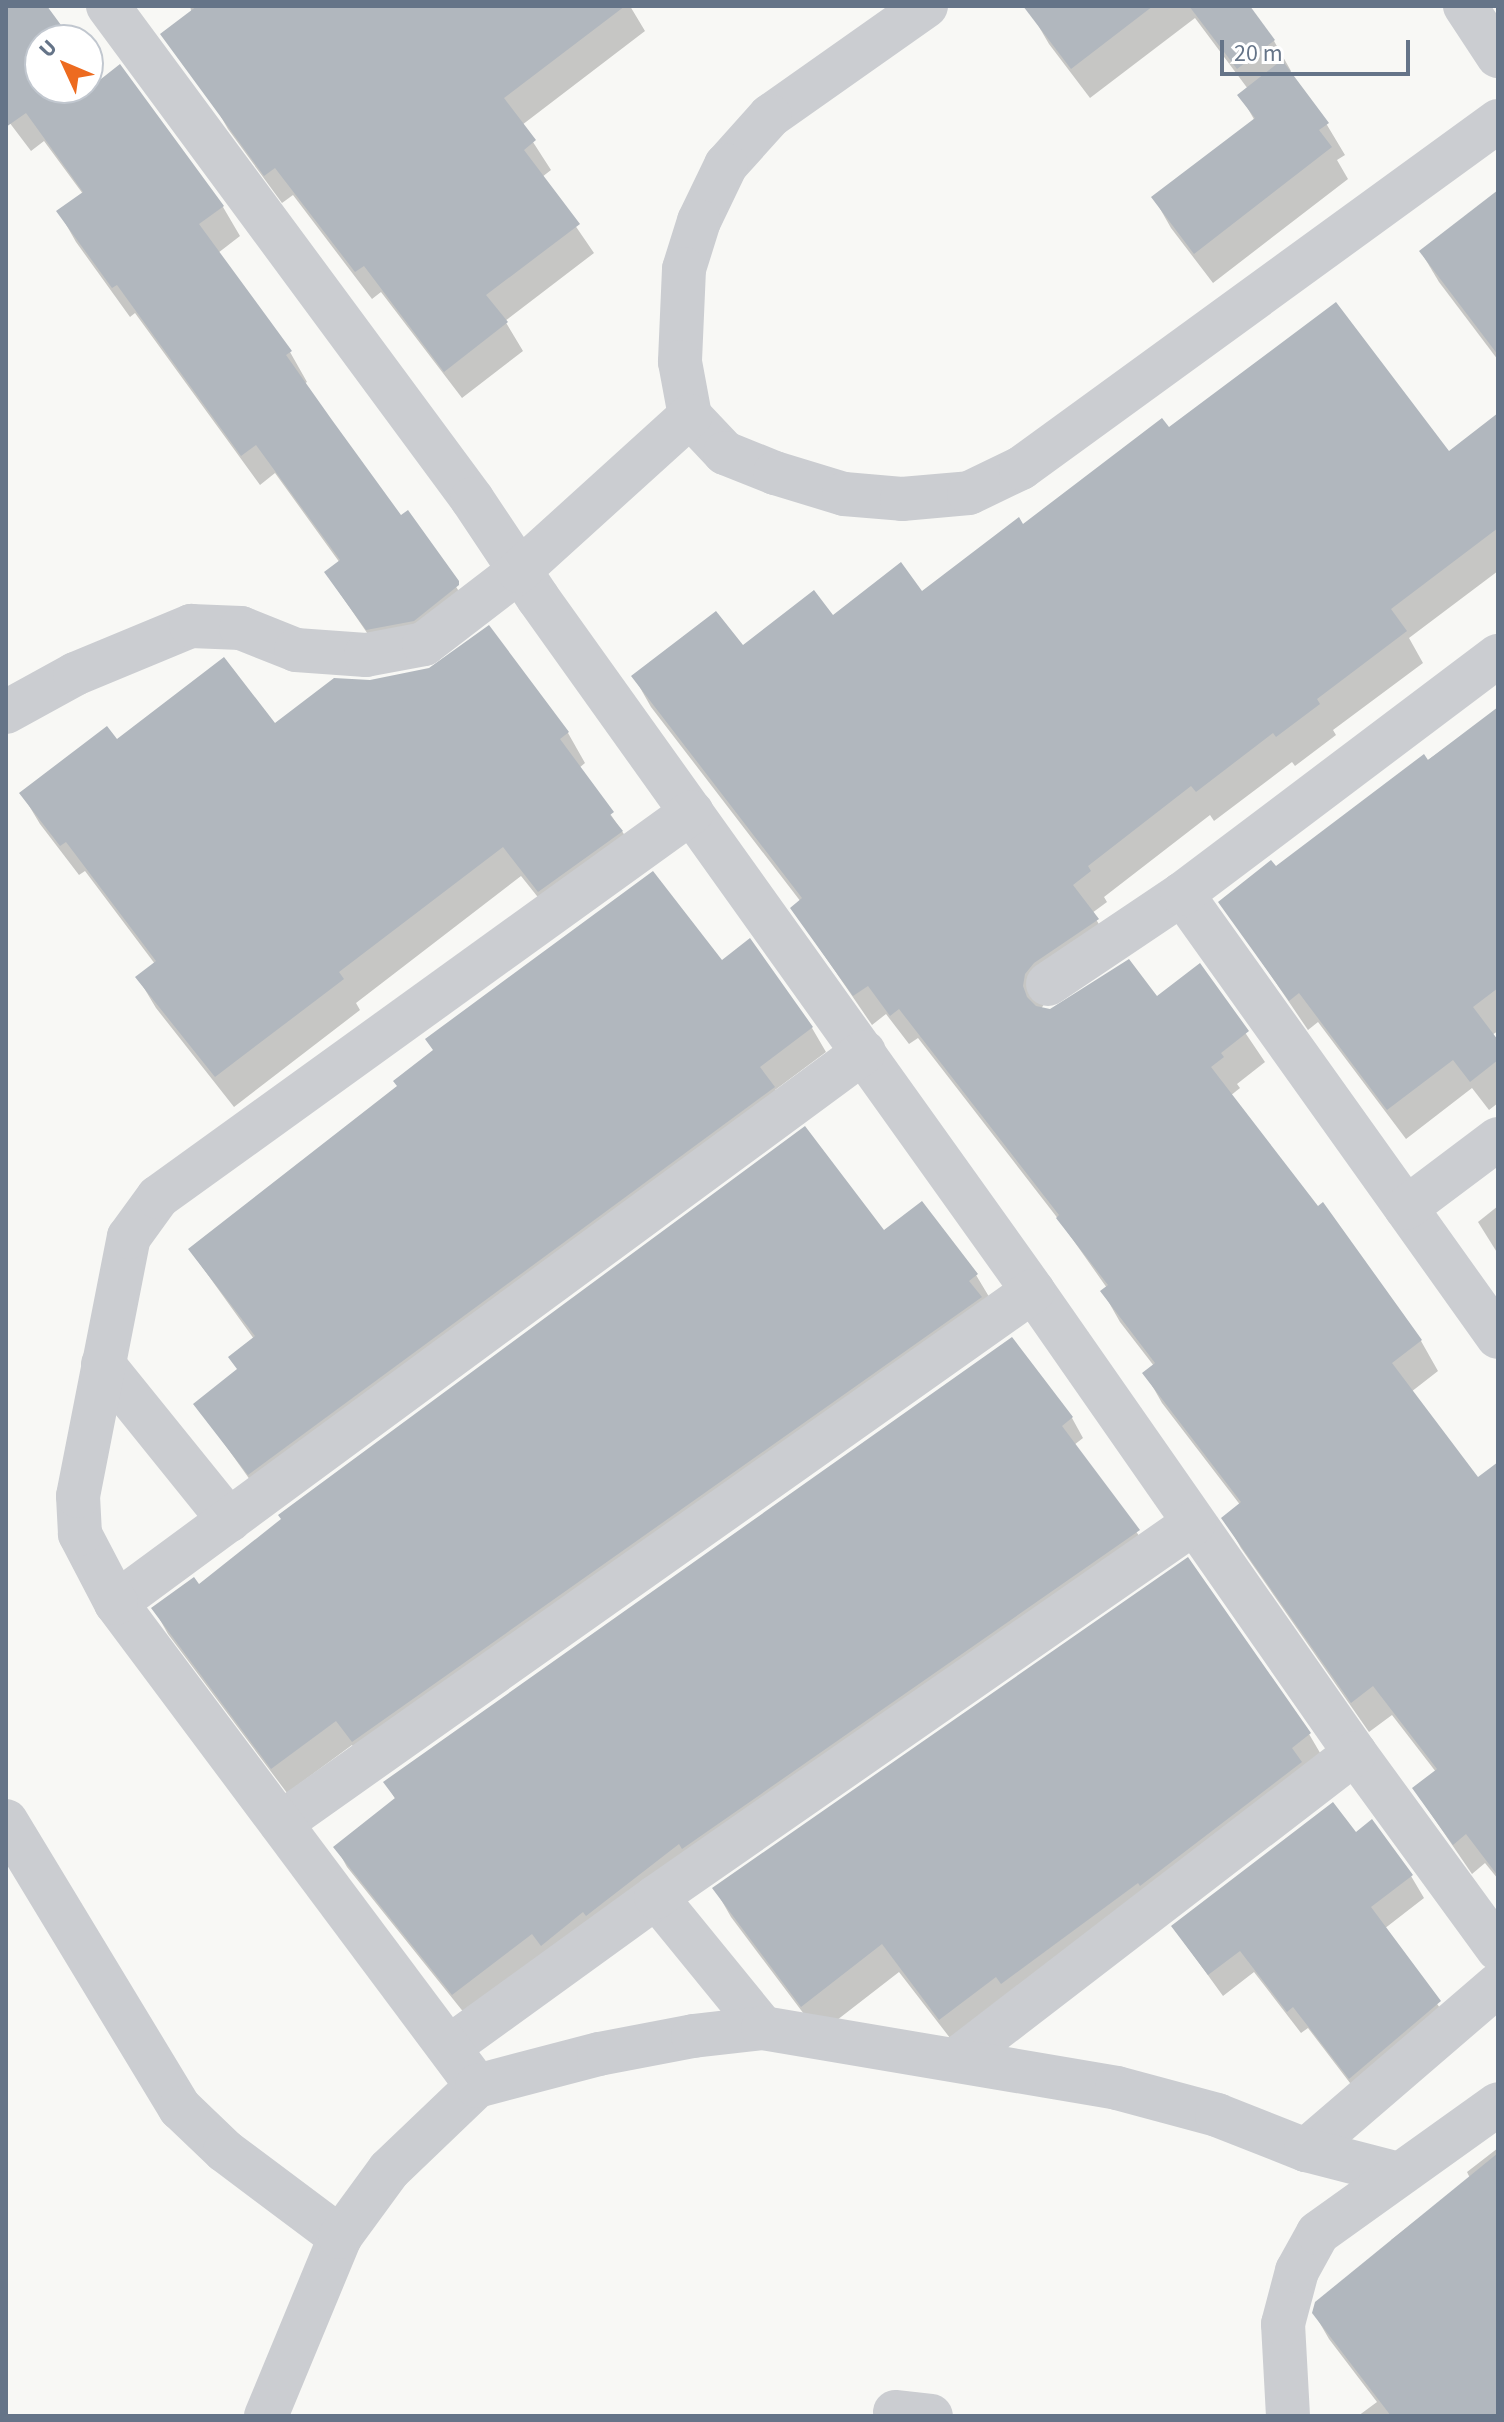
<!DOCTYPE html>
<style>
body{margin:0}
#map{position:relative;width:1504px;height:2422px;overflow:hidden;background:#f8f8f5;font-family:"Source Sans 3",sans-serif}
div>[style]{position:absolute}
.shadow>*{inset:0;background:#0003}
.building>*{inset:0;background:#b1b7be}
.street>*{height:44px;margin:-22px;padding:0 22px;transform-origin:22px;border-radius:22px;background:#cbcdd1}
span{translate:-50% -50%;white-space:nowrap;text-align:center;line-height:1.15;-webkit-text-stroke:8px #fff;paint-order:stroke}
.frame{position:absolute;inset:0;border:8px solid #657488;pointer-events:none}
.north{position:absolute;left:24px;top:24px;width:80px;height:80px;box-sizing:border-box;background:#fff;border:2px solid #c1c7cf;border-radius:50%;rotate:314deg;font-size:22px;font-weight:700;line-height:32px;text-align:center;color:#657488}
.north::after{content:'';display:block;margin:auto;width:28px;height:36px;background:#ed6b20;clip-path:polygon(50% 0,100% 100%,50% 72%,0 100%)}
.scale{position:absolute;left:1220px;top:40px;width:190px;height:36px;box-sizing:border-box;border:4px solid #657488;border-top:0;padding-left:10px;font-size:24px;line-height:28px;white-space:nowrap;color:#657488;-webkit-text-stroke:6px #fff;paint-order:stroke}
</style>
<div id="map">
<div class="shadow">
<div style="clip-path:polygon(6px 6px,33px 6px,69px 40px,40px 40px,40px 88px,88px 88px,88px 65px,106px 96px,223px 207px,240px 236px,218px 253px,290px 352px,307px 382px,304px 384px,401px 518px,408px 513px,475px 616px,385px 659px,326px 573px,340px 563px,275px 473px,260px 485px,135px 313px,130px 317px,76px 242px,59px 212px,83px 194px,44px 141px,31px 151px,6px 118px)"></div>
<div style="clip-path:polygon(190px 6px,630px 6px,645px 31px,522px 125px,551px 170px,542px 177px,594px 253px,505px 321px,523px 351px,462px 398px,381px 292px,372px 299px,293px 195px,282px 203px,228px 129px,212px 101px)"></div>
<div style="clip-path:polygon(1041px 6px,1247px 6px,1274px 41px,1291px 71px,1289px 73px,1327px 125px,1345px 155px,1337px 160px,1348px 179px,1213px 283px,1171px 228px,1154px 198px,1255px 121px,1240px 95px,1248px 89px,1195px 18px,1090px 98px,1049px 44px,1031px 13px)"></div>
<div style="clip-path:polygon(1498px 193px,1498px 360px,1439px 282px,1421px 252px)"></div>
<div style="clip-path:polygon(1498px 415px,1498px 571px,1409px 638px,1423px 663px,1333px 730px,1336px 735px,1295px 766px,1292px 762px,1214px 821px,1210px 815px,1104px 897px,1107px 902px,1092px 913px,1115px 950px,1051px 993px,1041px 1009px,1051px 1011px,1157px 999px,1200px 966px,1265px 1062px,1237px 1084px,1240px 1088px,1230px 1096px,1421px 1341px,1438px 1371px,1411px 1392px,1478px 1480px,1498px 1465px,1498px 1879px,1485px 1863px,1472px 1874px,1414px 1789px,1436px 1772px,1392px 1715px,1369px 1732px,1241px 1548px,1224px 1518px,1241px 1506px,1162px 1403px,1145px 1373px,1154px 1366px,1120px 1322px,1103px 1292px,1107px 1288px,1059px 1220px,918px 1038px,909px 1044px,886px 1014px,872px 1025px,792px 908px,801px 902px,651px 707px,634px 677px,922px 594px,1169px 430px,1448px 454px)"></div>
<div style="clip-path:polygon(1498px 710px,1498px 1031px,1492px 1035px,1498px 1043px,1498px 1103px,1489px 1110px,1472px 1088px,1406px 1139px,1318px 1022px,1308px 1030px,1221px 902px,1275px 869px)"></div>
<div style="clip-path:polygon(275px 726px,568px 733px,585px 763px,579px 768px,630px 843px,557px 921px,521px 876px,356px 1003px,360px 1010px,234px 1107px,156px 1008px,138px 978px,155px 964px,85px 871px,79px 875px,40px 824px,22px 794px,117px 742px)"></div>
<div style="clip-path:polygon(722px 963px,812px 1028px,826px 1052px,775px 1090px,787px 1112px,263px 1498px,196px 1404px,238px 1371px,254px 1339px,190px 1250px,399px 1087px)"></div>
<div style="clip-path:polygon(1498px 1206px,1498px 1254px,1478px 1222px)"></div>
<div style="clip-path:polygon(883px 1233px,976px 1275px,991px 1300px,368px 1766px,352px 1745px,287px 1793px,168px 1634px,154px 1609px)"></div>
<div style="clip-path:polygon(1011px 1339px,1072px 1418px,1083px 1438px,1074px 1445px,1150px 1551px,465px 2014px,347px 1867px,336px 1847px,396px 1800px,385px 1782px)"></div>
<div style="clip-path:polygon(1309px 1734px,1326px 1763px,957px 2047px,899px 1972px,819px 2034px,731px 1917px,715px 1889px)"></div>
<div style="clip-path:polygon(1355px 1834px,1411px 1876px,1424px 1898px,1384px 1929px,1452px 2025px,1363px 2100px,1308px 2028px,1301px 2033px,1254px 1972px,1223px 1996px,1173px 1927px)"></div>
<div style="clip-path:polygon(1498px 2148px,1498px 2416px,1358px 2416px,1377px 2402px,1329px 2339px,1314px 2313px,1393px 2244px,1391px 2240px,1470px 2178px,1467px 2172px)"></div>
</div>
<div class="building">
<div style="clip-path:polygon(6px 6px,47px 6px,72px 40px,40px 40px,40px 88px,88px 88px,88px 62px,101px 79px,120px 64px,224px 206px,199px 224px,292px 351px,286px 355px,332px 420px,401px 515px,408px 510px,459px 581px,459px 585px,414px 621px,366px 630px,324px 572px,340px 560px,256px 445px,241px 456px,117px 285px,112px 288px,56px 211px,83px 192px,26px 113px,6px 127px)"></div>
<div style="clip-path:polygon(197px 6px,625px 6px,504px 98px,536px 140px,524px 150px,580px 224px,486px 295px,508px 322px,444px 372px,364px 266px,355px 272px,275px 168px,264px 176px,160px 34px)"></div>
<div style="clip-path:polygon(1023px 6px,1153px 6px,1071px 69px)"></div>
<div style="clip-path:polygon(1189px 6px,1250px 6px,1275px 40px,1237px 69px)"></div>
<div style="clip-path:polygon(1282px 60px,1329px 123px,1319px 130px,1332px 147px,1194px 254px,1151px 197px,1255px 118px,1237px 95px)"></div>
<div style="clip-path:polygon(1498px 190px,1498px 355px,1419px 251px)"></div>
<div style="clip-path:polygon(1336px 302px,1449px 451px,1498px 413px,1498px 528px,1391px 609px,1407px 631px,1317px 699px,1320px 704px,1276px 737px,1273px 733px,1196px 792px,1191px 786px,1088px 866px,1091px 871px,1073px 885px,1099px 919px,1034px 963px,1025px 974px,1023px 986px,1027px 997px,1036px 1006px,1050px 1009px,1129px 959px,1157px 996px,1200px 963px,1249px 1031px,1221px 1053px,1224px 1057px,1211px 1067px,1318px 1206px,1323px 1202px,1422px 1340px,1392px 1363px,1478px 1477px,1498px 1462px,1498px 1876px,1466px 1834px,1453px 1845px,1412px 1788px,1437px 1769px,1373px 1686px,1351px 1703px,1221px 1518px,1241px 1502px,1142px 1373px,1155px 1363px,1100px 1291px,1108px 1285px,1056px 1218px,1059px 1215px,899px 1009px,890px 1016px,868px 986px,853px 996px,790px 908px,802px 898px,631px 676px,716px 611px,743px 645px,814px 590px,833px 615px,901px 562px,922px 591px,1019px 517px,1023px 524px,1162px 418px,1169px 427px)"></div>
<div style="clip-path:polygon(489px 625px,569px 732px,560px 739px,614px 812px,610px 815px,623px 831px,538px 892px,503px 847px,339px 972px,344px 979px,215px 1077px,135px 977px,156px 961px,66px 842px,60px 846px,19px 793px,107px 726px,117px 739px,224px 657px,275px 723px,334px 678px,370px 680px,429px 668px)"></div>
<div style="clip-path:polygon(1498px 707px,1498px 988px,1473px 1007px,1498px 1040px,1498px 1060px,1470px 1082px,1453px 1060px,1387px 1110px,1299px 993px,1289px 1001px,1218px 902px,1271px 860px,1276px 866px,1424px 754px,1428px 760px)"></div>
<div style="clip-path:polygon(653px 871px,722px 960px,750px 938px,813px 1027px,760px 1067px,775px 1087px,248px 1475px,193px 1404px,237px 1369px,228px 1357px,255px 1336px,188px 1249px,397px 1086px,393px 1081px,433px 1050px,425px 1039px)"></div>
<div style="clip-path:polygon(805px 1126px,884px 1230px,922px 1201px,978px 1274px,969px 1281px,982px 1297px,352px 1742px,336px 1721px,271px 1769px,151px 1608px,194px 1577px,199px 1584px,281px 1519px,278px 1515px)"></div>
<div style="clip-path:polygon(1012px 1337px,1073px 1417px,1062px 1426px,1140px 1530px,682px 1849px,679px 1844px,586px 1916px,583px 1912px,541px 1946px,532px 1934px,452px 1995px,333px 1847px,395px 1798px,383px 1782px)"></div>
<div style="clip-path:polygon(1188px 1557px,1311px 1733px,1292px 1748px,1302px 1762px,1140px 1886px,1138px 1883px,1001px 1984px,996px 1977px,939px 2020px,882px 1944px,801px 2007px,712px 1888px)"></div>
<div style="clip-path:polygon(1333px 1802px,1356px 1832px,1372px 1819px,1413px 1875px,1371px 1907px,1441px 2001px,1349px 2079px,1293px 2007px,1287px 2012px,1240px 1951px,1208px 1975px,1171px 1926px)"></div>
<div style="clip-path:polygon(1498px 2153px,1498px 2416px,1391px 2416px,1312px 2313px,1315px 2302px)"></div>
</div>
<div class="street">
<div style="left:108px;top:6px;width:613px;rotate:53.56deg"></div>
<div style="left:472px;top:499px;width:119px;rotate:56.3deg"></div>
<div style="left:538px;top:598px;width:852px;rotate:54.46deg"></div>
<div style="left:1033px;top:1291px;width:563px;rotate:55.12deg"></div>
<div style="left:1355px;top:1753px;width:243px;rotate:53.9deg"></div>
<div style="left:926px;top:6px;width:191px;rotate:144.8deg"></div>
<div style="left:770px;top:116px;width:66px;rotate:131.9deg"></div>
<div style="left:726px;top:165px;width:62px;rotate:115.7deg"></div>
<div style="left:699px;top:221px;width:50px;rotate:107.4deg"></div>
<div style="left:684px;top:269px;width:93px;rotate:92.5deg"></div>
<div style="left:680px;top:362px;width:55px;rotate:79.5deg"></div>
<div style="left:690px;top:416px;width:51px;rotate:46.6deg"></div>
<div style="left:725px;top:453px;width:54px;rotate:21.8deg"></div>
<div style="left:775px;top:473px;width:72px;rotate:16.9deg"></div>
<div style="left:844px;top:494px;width:58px;rotate:4.9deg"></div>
<div style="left:902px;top:499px;width:67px;rotate:-5.1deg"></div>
<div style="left:969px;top:493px;width:58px;rotate:-25.7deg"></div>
<div style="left:1021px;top:468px;width:590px;rotate:-36.03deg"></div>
<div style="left:1465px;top:6px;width:60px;rotate:56.6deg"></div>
<div style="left:6px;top:712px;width:79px;rotate:-28.8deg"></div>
<div style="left:75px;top:674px;width:126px;rotate:-22.5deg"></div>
<div style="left:191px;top:626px;width:50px;rotate:2.3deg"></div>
<div style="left:241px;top:628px;width:59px;rotate:21.8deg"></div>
<div style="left:296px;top:650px;width:70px;rotate:4.1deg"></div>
<div style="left:366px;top:655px;width:59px;rotate:-10.7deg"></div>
<div style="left:424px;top:644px;width:120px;rotate:-37.5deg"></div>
<div style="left:519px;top:571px;width:231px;rotate:-42.2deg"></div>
<div style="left:1182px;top:894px;width:544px;rotate:54.5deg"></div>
<div style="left:1048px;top:984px;width:161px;rotate:-33.9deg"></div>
<div style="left:1182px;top:894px;width:396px;rotate:-37deg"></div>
<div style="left:1406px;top:1208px;width:115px;rotate:-36.9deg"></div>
<div style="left:103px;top:1364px;width:201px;rotate:51.1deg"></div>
<div style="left:116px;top:1603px;width:929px;rotate:-36.38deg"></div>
<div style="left:6px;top:1821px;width:336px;rotate:58.8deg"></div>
<div style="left:180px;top:2108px;width:62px;rotate:43.7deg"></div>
<div style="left:225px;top:2151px;width:144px;rotate:36.8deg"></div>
<div style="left:281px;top:1823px;width:921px;rotate:-35.28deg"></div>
<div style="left:656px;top:1897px;width:169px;rotate:50.8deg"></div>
<div style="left:449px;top:2047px;width:256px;rotate:-35.9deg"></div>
<div style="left:656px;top:1897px;width:655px;rotate:-34.81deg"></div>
<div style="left:957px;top:2059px;width:502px;rotate:-37.55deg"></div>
<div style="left:477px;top:2086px;width:603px;rotate:-126.77deg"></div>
<div style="left:116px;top:1603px;width:78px;rotate:-117.6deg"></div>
<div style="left:80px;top:1534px;width:38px;rotate:-93deg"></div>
<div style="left:78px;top:1496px;width:264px;rotate:-78.9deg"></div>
<div style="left:129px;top:1237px;width:49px;rotate:-54.1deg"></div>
<div style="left:158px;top:1197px;width:658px;rotate:-35.79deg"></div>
<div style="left:1306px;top:2150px;width:253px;rotate:-40.7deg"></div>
<div style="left:895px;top:2412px;width:36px;rotate:6deg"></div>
<div style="left:266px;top:2416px;width:194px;rotate:-67.5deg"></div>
<div style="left:340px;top:2237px;width:83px;rotate:-53.8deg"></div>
<div style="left:389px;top:2170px;width:122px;rotate:-43.7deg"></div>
<div style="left:477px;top:2086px;width:126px;rotate:-14.7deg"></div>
<div style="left:599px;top:2054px;width:96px;rotate:-10.8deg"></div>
<div style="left:693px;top:2036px;width:70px;rotate:-6.5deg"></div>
<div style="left:763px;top:2028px;width:359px;rotate:9.6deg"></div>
<div style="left:1117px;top:2088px;width:104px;rotate:15.1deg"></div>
<div style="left:1217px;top:2115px;width:96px;rotate:21.5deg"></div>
<div style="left:1306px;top:2150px;width:96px;rotate:14.5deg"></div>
<div style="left:1288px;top:2416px;width:92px;rotate:-93.1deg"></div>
<div style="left:1283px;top:2324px;width:55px;rotate:-75.2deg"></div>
<div style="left:1297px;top:2271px;width:43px;rotate:-61.1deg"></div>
<div style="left:1318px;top:2233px;width:221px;rotate:-35.6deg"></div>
</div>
<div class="frame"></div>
<div class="north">U</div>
<div class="scale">20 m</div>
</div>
